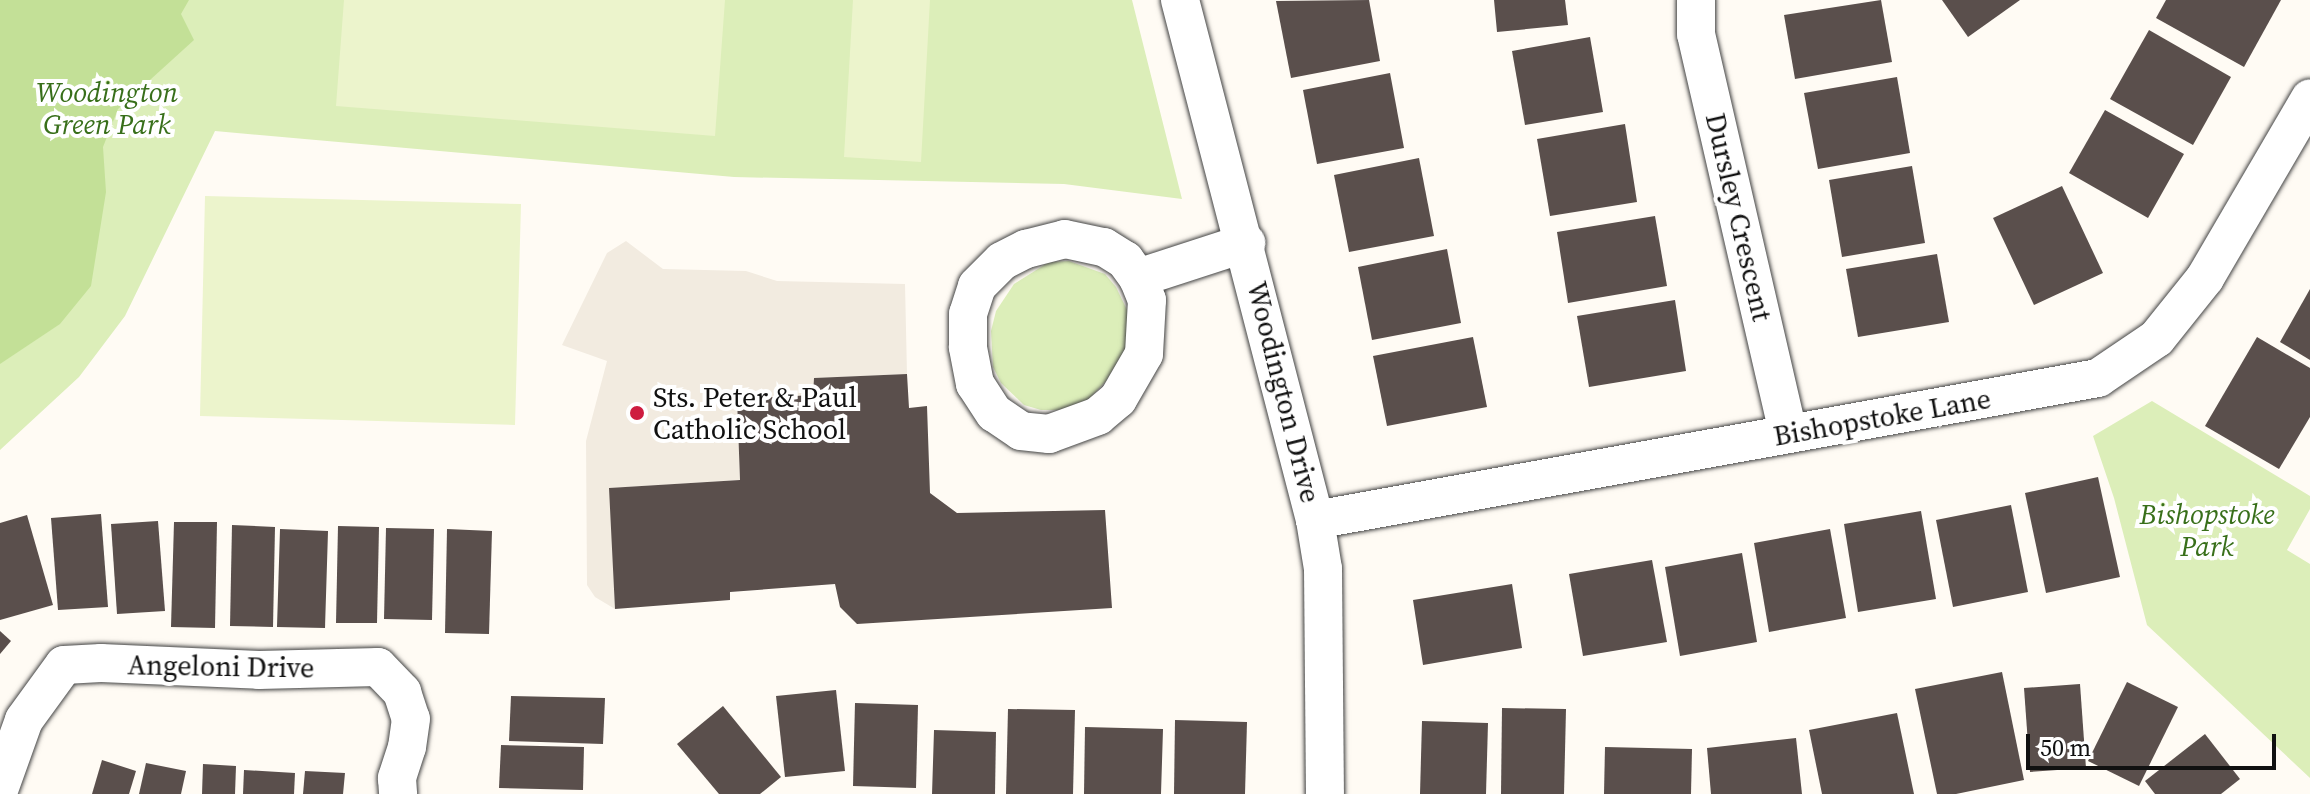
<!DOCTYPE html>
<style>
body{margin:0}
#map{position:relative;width:2310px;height:794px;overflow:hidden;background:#fffbf4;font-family:"Source Serif 4",serif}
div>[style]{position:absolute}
.green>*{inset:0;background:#dceeb9}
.forest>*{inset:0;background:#c3e097}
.pitch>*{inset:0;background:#ecf4cc}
.plaza>*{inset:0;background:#f2ebe0}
.building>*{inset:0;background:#5a4f4c}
.roads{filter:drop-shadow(0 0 2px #444) drop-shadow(0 0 2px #444)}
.minor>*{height:38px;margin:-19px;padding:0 19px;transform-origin:19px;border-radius:19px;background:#fff}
.dots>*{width:22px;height:22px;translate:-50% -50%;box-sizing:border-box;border:4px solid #fff;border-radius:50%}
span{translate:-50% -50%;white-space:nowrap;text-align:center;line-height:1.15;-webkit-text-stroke:8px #fff;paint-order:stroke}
.park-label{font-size:28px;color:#386f1a;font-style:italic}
.street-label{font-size:28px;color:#111}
.poi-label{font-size:28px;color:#111}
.left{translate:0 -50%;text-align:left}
.scale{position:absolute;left:2026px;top:734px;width:250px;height:36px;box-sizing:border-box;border:4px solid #111;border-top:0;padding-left:10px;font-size:24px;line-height:28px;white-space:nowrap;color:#111;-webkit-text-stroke:6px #fff;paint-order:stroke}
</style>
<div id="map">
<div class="green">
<div style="clip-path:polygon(0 0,1132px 0,1182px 199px,1064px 184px,734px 177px,215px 131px,125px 316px,79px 377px,0 450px)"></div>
<div style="clip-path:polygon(1069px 261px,1105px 274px,1116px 287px,1128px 312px,1127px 346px,1106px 381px,1088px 400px,1064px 410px,1041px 410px,1024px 405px,1001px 383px,993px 367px,991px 331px,996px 311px,1014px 284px,1049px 262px)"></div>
<div style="clip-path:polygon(2152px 401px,2310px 496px,2310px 509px,2287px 550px,2310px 564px,2310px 778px,2147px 625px,2114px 498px,2093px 436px)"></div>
</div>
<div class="forest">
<div style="clip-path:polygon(0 0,189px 0,181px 14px,194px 40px,118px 109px,103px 147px,106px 192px,91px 286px,60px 324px,0 364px)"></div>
</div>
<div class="pitch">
<div style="clip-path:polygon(344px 0,725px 0,715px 136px,336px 106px)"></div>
<div style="clip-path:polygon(853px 0,930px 0,921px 162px,844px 157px)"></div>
<div style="clip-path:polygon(205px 196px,521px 204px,515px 425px,200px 416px)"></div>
</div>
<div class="plaza">
<div style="clip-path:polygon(626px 241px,663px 269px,746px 271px,777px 281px,905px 284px,907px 374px,814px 378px,813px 395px,737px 399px,740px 480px,610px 488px,615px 609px,595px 597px,587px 585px,586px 441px,607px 361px,562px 345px,607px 253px)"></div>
</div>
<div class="building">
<div style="clip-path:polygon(1369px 0,1380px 61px,1291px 78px,1276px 1px)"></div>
<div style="clip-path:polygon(1494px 0,1565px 0,1568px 25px,1497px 32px)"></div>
<div style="clip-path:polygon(1881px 0,1892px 62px,1795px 79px,1784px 15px)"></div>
<div style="clip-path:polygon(1942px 0,2020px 0,1968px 37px)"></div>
<div style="clip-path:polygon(2166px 0,2281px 0,2244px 67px,2156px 18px)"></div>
<div style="clip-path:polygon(2149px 30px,2231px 77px,2193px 145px,2110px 99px)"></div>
<div style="clip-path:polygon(1590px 37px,1603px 112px,1525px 125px,1512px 51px)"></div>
<div style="clip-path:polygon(1390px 73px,1404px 148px,1317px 164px,1303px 90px)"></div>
<div style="clip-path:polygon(1897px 77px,1910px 153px,1818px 169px,1804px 93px)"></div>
<div style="clip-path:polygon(2105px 110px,2184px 154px,2148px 218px,2069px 173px)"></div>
<div style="clip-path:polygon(1625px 124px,1637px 202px,1550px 216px,1537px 139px)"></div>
<div style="clip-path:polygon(1419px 158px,1434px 236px,1349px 252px,1334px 175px)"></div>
<div style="clip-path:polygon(1912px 166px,1925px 243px,1842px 257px,1829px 180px)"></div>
<div style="clip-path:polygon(2062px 186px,2103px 273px,2034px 305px,1993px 218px)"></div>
<div style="clip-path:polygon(1655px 216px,1667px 286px,1568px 303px,1557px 232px)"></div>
<div style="clip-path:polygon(1447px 249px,1461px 323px,1372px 340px,1358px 267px)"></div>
<div style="clip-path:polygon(1937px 254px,1949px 322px,1858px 337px,1846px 269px)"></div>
<div style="clip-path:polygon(2310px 289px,2310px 360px,2280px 342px)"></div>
<div style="clip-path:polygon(1675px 300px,1686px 371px,1589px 387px,1577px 316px)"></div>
<div style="clip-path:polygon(1473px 337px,1487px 407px,1387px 426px,1373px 356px)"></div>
<div style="clip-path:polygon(2257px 337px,2310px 368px,2310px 417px,2279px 469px,2205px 426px)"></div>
<div style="clip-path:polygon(907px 374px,909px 408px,927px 406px,930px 493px,957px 513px,1105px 510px,1112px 608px,857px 624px,840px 607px,835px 584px,730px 592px,730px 600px,615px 609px,609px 488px,740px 480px,737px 399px,813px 395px,814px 378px)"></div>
<div style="clip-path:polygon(2098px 477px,2120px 577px,2046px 593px,2025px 493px)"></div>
<div style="clip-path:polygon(2011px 505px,2028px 592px,1953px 607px,1936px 520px)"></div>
<div style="clip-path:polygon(1921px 511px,1936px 599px,1858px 612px,1844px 524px)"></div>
<div style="clip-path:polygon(101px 514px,108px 607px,58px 610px,51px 518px)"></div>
<div style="clip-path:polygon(27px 515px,53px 605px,0 620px,0 523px)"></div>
<div style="clip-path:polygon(158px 521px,165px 611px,117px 614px,111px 524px)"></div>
<div style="clip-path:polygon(174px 522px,217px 522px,215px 628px,171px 627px)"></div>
<div style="clip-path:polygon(232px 525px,275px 527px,273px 627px,230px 626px)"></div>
<div style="clip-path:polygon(338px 526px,379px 527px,377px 623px,336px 623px)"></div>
<div style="clip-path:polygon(386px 528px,434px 529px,432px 620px,384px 619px)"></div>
<div style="clip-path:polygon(280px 529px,328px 531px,325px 628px,277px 627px)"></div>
<div style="clip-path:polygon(447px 529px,492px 531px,489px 634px,445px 633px)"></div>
<div style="clip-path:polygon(1830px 529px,1846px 618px,1769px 632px,1754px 543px)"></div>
<div style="clip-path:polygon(1742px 553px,1757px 642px,1680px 656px,1665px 567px)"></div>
<div style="clip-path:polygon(1652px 560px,1667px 642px,1583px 656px,1569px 574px)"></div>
<div style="clip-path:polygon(1512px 584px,1522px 648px,1423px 665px,1413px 600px)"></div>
<div style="clip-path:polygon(0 631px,11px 641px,0 654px)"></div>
<div style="clip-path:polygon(2002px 672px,2024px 780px,1956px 794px,1937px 794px,1915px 689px)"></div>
<div style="clip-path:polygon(2127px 682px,2178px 707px,2139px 786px,2088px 761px)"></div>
<div style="clip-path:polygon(2080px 684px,2086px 768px,2030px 772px,2024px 688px)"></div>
<div style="clip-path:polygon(836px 690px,845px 771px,785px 777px,776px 696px)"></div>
<div style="clip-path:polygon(511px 696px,605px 698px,603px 744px,509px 741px)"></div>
<div style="clip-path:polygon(855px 703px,918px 705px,916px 788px,853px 786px)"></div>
<div style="clip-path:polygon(723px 706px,781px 777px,760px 794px,719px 794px,677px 744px)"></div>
<div style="clip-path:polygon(1502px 708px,1566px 709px,1564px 794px,1501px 794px)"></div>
<div style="clip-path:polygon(1008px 709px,1075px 710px,1073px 794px,1006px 794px)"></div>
<div style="clip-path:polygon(1897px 713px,1914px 794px,1822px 794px,1809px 730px)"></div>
<div style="clip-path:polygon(1175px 720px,1247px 722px,1245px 794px,1174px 794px)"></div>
<div style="clip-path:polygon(1422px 721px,1488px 723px,1486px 794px,1420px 794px)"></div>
<div style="clip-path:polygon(1085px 727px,1163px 729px,1161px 794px,1084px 794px)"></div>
<div style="clip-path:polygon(934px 730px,996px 732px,995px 794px,932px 794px)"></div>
<div style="clip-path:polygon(2205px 734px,2240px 779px,2221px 794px,2155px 794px,2145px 781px)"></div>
<div style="clip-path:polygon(1796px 738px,1802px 794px,1711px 794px,1707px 748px)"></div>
<div style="clip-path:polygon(501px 745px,584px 747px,583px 790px,499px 788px)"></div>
<div style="clip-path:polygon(1605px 747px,1692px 749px,1691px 794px,1604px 794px)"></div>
<div style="clip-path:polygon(102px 760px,136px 771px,129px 794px,92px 794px)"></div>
<div style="clip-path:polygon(146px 763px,186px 771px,181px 794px,139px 794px)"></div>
<div style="clip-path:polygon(203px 764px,236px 766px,235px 794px,202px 794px)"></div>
<div style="clip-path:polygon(244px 770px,295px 773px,294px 794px,243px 794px)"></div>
<div style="clip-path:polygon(305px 771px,345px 773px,343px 794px,303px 794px)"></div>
</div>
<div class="roads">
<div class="minor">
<div style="left:1180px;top:0;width:537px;rotate:75.45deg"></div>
<div style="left:1315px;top:520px;width:50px;rotate:80.7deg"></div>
<div style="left:1323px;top:569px;width:225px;rotate:89.5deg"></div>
<div style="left:1696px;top:0;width:34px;rotate:90deg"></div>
<div style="left:1696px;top:34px;width:410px;rotate:77deg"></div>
<div style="left:1065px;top:239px;width:40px;rotate:12deg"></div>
<div style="left:1104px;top:247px;width:25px;rotate:32deg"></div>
<div style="left:1125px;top:260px;width:22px;rotate:54deg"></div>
<div style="left:1138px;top:278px;width:24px;rotate:68deg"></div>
<div style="left:1147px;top:300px;width:54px;rotate:93.2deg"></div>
<div style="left:1144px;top:354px;width:52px;rotate:120deg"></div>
<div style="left:1118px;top:399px;width:26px;rotate:140deg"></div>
<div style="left:1098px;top:416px;width:52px;rotate:159.8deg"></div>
<div style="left:1049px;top:434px;width:28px;rotate:-174deg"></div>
<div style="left:1021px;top:431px;width:32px;rotate:-146deg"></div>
<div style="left:994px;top:413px;width:35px;rotate:-123deg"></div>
<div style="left:975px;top:384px;width:38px;rotate:-101deg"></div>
<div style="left:968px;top:347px;width:33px;rotate:-90deg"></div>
<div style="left:968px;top:314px;width:29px;rotate:-72deg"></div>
<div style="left:977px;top:286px;width:35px;rotate:-45deg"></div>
<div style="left:1002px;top:261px;width:27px;rotate:-27deg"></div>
<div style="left:1026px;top:249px;width:40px;rotate:-14.4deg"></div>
<div style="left:1138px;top:278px;width:114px;rotate:-18deg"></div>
<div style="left:1315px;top:520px;width:796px;rotate:-10.28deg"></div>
<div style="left:2098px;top:378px;width:71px;rotate:-34.1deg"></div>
<div style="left:2157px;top:338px;width:77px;rotate:-51.3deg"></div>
<div style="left:2205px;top:278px;width:208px;rotate:-59.7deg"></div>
<div style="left:0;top:787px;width:71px;rotate:-70.3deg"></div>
<div style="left:24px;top:720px;width:68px;rotate:-54deg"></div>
<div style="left:64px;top:665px;width:37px;rotate:-3deg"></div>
<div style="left:101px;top:663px;width:158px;rotate:2.5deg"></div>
<div style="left:259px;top:670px;width:119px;rotate:-1.4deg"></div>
<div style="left:378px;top:667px;width:35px;rotate:46deg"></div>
<div style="left:402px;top:692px;width:28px;rotate:72deg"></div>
<div style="left:411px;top:719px;width:28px;rotate:98deg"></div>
<div style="left:407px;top:747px;width:33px;rotate:108deg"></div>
<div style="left:397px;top:778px;width:16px;rotate:86deg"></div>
</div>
</div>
<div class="dots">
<div style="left:637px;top:413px;background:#ce1c3f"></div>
</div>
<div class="park-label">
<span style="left:107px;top:108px">Woodington<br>Green Park</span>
<span style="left:2207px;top:530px">Bishopstoke<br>Park</span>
</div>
<div class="street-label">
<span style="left:1739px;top:217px;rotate:77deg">Dursley Crescent</span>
<span style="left:1284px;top:392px;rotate:76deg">Woodington Drive</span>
<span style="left:1882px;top:417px;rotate:-10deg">Bishopstoke Lane</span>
<span style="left:221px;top:666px;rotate:1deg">Angeloni Drive</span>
</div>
<div class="poi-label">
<span class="left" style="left:653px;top:413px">Sts. Peter &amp; Paul<br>Catholic School</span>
</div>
<div class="scale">50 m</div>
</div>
